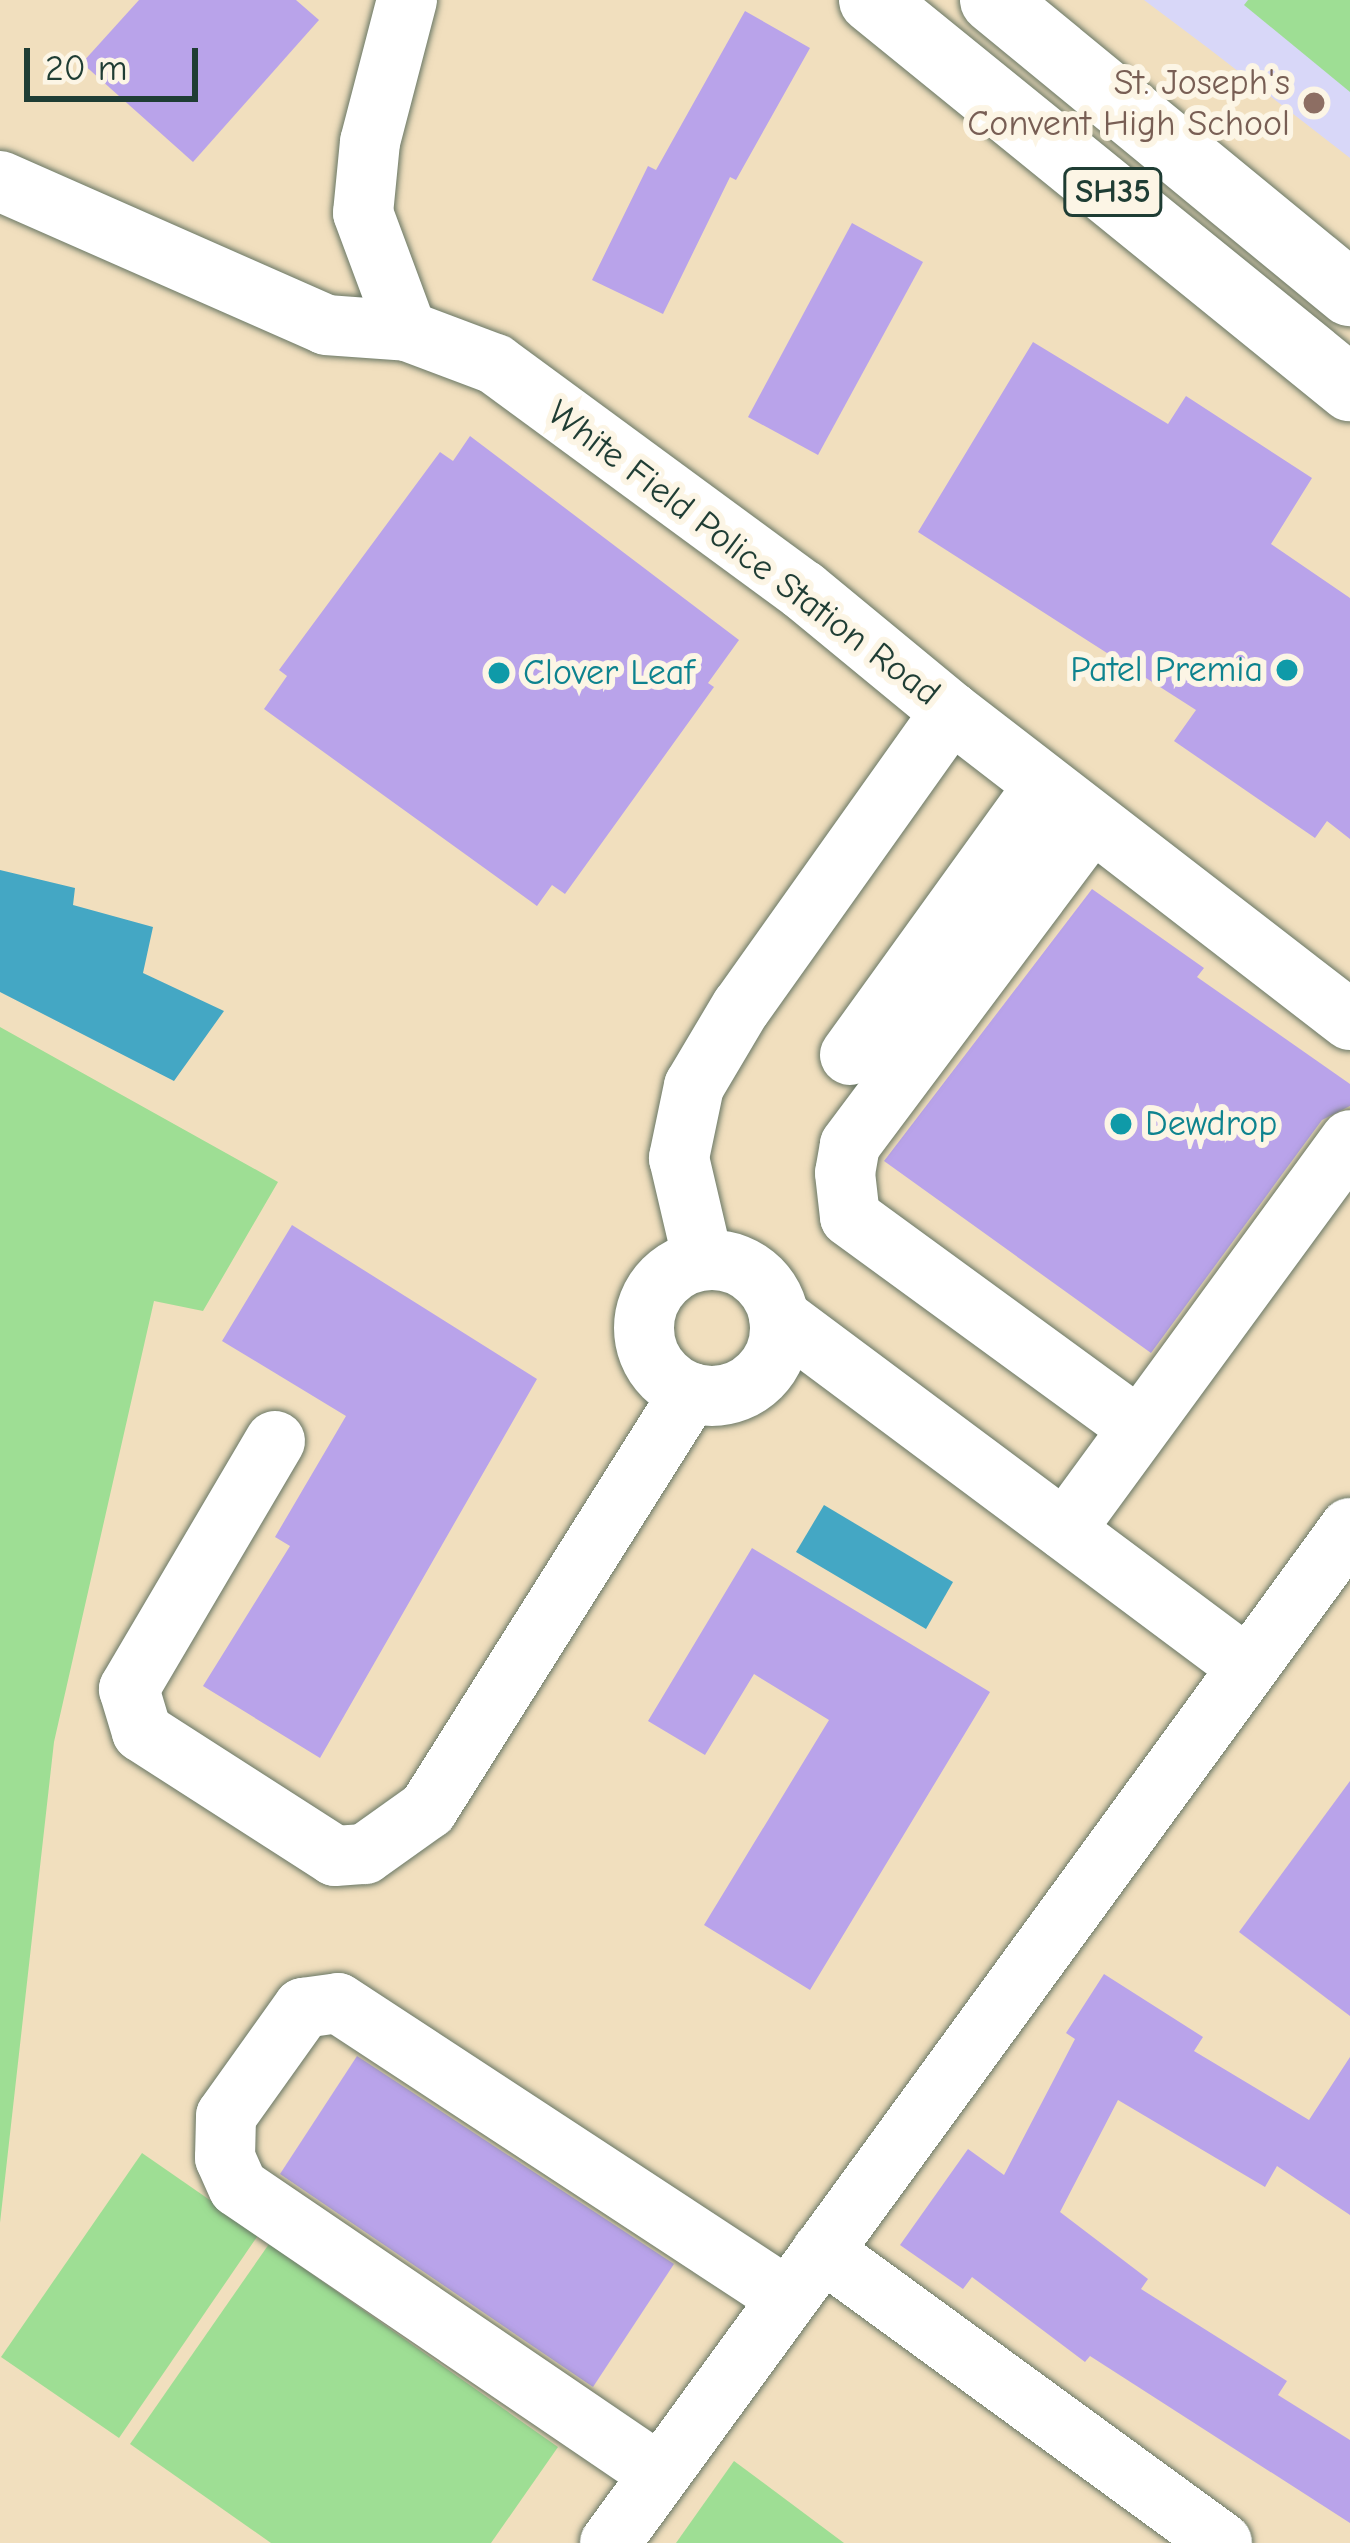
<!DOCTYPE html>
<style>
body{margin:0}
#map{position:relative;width:1350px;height:2543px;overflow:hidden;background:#f1dfbe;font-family:"Comic Neue",sans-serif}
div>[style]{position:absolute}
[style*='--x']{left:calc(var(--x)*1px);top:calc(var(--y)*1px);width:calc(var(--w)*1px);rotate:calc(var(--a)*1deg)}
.built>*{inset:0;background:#d8d7f8}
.green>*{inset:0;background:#9ede94}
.water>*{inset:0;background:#44a7c4}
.building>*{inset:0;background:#b9a3ea}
.roads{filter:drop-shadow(0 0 3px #687664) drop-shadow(0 0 3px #687664)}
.minor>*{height:60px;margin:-30px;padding:0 30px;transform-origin:30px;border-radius:30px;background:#fff}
.minor>.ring{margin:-30px;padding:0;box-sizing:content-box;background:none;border:60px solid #fff;border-radius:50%}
.major>*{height:66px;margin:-33px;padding:0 33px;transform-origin:33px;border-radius:33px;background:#fff}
.dots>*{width:33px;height:33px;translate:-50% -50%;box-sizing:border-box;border:6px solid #fcf5e5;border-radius:50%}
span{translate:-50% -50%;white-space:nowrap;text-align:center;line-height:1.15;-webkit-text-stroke:12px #fcf5e5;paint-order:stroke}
.shield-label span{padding:3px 9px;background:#fcf5e5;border:3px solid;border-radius:9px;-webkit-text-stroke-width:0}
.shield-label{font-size:33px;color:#1f3d34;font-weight:700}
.education-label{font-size:36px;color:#785e54}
.right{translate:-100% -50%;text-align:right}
.street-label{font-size:36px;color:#1f3d34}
.culture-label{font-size:36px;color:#0d838f}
.left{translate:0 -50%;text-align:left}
.scale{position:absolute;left:24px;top:48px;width:174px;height:54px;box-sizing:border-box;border:6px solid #1f3d34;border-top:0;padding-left:15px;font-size:36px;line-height:42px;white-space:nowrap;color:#1f3d34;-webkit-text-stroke:9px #fcf5e5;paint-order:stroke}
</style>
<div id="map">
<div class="built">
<i style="clip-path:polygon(1144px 0,1350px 0,1350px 158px,1208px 48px)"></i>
</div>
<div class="green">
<i style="clip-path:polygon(1248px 0,1350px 0,1350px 92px,1244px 5px)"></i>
<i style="clip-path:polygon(0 1027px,278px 1182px,203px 1311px,154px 1301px,54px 1742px,0 2223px)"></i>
<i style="clip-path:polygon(142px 2153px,259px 2234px,119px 2438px,1px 2357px)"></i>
<i style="clip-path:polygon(269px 2244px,558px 2447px,491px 2543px,271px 2543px,130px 2444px)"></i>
<i style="clip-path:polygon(734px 2461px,844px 2543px,676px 2543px)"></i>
</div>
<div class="water">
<i style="clip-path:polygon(0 870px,75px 888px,73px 905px,153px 927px,143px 973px,224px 1011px,174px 1081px,0 992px)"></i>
<i style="clip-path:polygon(824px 1505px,953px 1582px,926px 1629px,796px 1552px)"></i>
</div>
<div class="building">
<i style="clip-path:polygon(139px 0,296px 0,319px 20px,193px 162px,82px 63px)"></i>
<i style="clip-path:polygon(745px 11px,810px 48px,736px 180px,730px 177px,663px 314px,592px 280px,648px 166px,656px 170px)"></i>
<i style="clip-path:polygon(852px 223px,923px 262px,818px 455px,748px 417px)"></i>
<i style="clip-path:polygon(1033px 342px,1168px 424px,1186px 396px,1312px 478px,1271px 544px,1350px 598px,1350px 839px,1327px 821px,1315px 838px,1174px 741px,1196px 710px,918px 532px)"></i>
<i style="clip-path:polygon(470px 436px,739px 640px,708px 683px,714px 687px,565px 894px,552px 885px,537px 906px,264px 709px,287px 676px,279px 670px,440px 452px,453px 461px)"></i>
<i style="clip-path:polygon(1092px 889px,1204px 968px,1197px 977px,1350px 1084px,1350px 1106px,1322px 1120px,1151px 1353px,884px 1161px)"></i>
<i style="clip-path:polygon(292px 1225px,537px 1379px,320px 1758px,203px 1686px,290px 1546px,275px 1537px,346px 1416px,222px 1341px)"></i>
<i style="clip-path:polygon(752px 1548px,990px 1692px,810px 1990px,704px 1925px,829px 1720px,754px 1674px,705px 1755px,648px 1721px)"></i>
<i style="clip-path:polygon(1350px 1781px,1350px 2016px,1239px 1932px)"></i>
<i style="clip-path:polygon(1104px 1974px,1203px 2037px,1194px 2051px,1309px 2120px,1350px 2057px,1350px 2215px,1277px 2166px,1265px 2187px,1118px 2100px,1060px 2212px,1148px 2279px,1141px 2289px,1287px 2381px,1278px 2395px,1350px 2440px,1350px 2523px,1090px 2356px,1085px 2362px,972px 2277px,963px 2289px,900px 2245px,968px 2149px,1004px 2175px,1075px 2039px,1066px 2033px)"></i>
<i style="clip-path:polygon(357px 2056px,674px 2264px,593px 2387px,280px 2174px)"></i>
</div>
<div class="roads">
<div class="minor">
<i style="--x:407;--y:0;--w:147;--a:104.6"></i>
<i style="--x:370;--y:142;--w:71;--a:95.6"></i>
<i style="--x:363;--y:213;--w:126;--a:69.6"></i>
<i style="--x:0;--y:181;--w:356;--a:23.8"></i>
<i style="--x:326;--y:325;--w:81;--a:4.2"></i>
<i style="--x:407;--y:331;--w:94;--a:20.6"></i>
<i style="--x:495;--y:364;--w:382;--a:36.3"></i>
<i style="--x:803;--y:590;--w:192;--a:39.5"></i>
<i style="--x:951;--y:712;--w:362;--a:125.4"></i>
<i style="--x:741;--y:1007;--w:92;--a:120.7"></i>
<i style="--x:694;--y:1086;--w:74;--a:101.8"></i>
<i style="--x:679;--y:1158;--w:105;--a:76.8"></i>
<i style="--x:951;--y:712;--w:504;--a:37.67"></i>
<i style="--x:1090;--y:824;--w:401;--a:126.8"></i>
<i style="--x:850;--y:1145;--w:28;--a:100"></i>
<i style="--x:845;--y:1173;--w:44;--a:83.5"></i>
<i style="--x:850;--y:1217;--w:355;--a:36.1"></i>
<i style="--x:850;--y:1055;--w:330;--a:-54.2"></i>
<i class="ring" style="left:644px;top:1260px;width:76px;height:76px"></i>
<i style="--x:779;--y:1317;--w:585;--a:36.73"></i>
<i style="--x:275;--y:1441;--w:288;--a:120.5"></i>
<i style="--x:129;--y:1689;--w:45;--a:73.2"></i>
<i style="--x:142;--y:1732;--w:229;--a:32.7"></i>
<i style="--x:335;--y:1856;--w:30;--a:-4"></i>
<i style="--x:365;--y:1854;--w:77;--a:-35.5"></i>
<i style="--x:428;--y:1809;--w:492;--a:-57.8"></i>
<i style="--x:1065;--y:1530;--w:483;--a:-53.8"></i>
<i style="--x:822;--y:2251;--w:495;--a:36.1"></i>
<i style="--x:660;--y:2474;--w:510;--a:-145.78"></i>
<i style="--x:238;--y:2187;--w:32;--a:-114"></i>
<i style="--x:225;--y:2158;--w:42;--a:-88.6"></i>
<i style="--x:226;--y:2116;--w:133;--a:-54.5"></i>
<i style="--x:303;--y:2008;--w:35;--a:-8"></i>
<i style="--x:338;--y:2003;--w:538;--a:33.25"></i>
<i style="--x:610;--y:2543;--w:1256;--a:-53.91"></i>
</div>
<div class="major">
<i style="--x:872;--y:0;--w:616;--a:39.07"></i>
<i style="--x:993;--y:0;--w:462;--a:39.4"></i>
</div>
</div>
<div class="dots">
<i style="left:1314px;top:103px;background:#8d6e63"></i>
<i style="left:1287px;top:670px;background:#0f9aa8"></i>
<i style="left:499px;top:673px;background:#0f9aa8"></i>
<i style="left:1121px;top:1124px;background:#0f9aa8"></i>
</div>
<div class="shield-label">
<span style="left:1113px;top:192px">SH35</span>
</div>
<div class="education-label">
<span class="right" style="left:1290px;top:103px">St. Joseph's<br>Convent High School</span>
</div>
<div class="street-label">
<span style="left:744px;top:553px;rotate:37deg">White Field Police Station Road</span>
</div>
<div class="culture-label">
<span class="right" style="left:1263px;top:670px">Patel Premia</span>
<span class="left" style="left:523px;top:673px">Clover Leaf</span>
<span class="left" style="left:1145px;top:1124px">Dewdrop</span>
</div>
<div class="scale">20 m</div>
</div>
